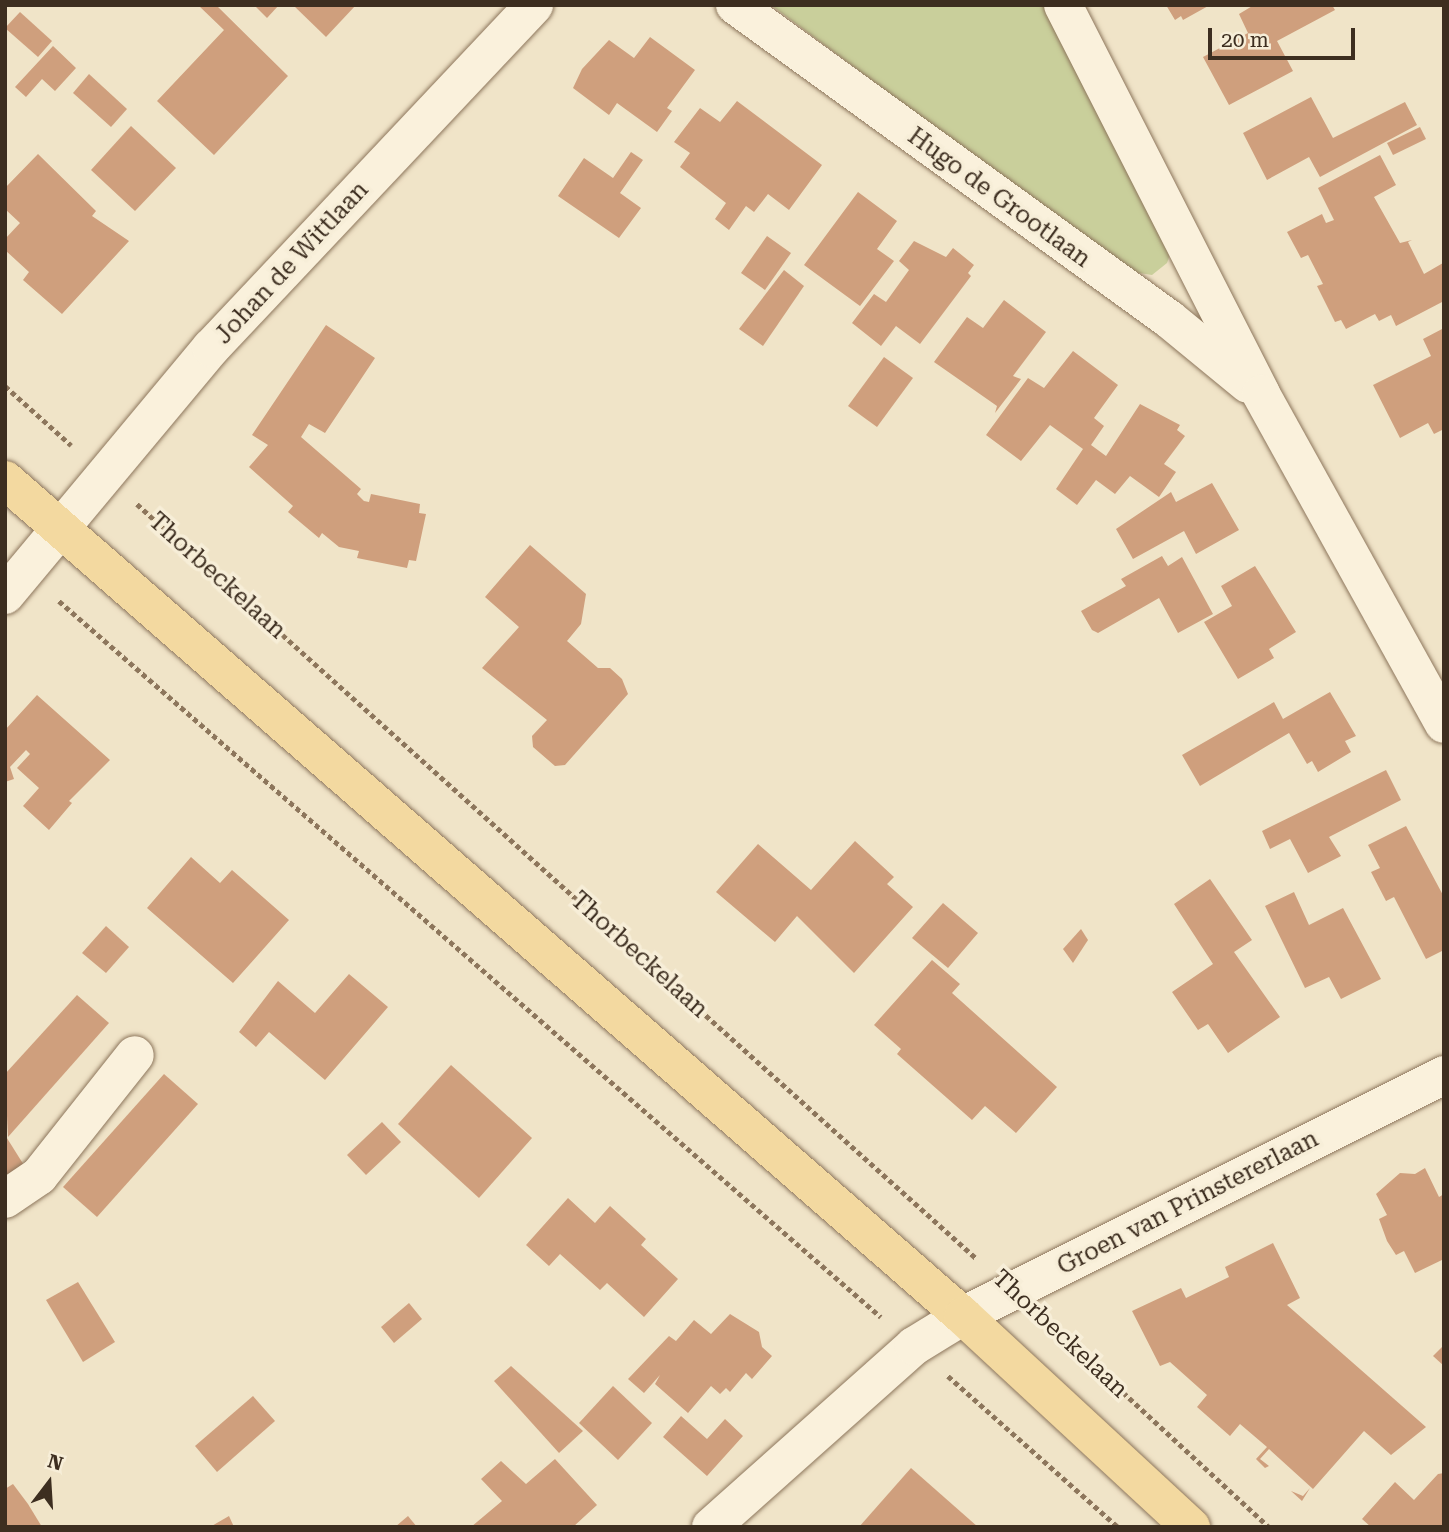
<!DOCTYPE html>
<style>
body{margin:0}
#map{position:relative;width:1449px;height:1532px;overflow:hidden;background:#f0e4c8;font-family:"Roboto Serif",serif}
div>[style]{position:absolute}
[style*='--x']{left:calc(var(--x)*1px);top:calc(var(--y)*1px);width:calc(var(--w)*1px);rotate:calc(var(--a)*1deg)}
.green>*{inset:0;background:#c9cf9b}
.building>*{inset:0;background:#cf9f7d}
.path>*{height:4.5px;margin-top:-2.25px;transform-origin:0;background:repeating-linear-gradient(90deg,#8d765c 0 5px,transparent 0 8.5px)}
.roads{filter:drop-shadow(0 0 2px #8d765c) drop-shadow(0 0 2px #8d765c)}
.minor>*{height:38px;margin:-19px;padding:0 19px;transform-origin:19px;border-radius:19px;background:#faf1dc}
.major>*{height:38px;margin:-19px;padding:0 19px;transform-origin:19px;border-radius:19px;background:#f3d9a0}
span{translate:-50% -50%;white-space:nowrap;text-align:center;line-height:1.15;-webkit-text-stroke:7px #f7eed8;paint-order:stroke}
.street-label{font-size:24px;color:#3d2e20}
.frame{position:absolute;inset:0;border:7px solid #3d2e20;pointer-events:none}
.north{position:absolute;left:14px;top:1448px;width:70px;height:70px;-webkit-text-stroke:5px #f7eed8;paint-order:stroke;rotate:17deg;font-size:19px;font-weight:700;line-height:28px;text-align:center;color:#3d2e20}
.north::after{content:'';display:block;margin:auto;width:24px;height:32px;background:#3d2e20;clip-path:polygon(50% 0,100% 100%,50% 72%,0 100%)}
.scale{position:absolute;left:1208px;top:28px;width:147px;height:32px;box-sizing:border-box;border:4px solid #3d2e20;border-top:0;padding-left:9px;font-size:21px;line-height:24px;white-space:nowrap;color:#3d2e20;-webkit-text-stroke:5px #f7eed8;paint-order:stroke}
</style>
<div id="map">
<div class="green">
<i style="clip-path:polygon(771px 5px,1050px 5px,1172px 249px,1167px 263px,1152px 275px,1127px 271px)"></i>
</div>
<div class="building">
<i style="clip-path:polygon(198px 5px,216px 5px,288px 76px,214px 155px,157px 101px,224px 30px)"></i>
<i style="clip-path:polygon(254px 5px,279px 5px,267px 18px)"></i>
<i style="clip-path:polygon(293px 5px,356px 5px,326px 37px)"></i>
<i style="clip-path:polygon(1166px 5px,1210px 5px,1183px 20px,1181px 16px,1175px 20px)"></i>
<i style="clip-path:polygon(1254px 5px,1332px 5px,1335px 10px,1277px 41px,1293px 71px,1229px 105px,1203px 57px,1248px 33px,1239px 14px)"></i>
<i style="clip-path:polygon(20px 12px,52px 41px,38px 57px,5px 28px)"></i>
<i style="clip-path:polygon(650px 37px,695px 70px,667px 108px,672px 111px,657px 132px,617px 103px,609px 115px,573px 88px,582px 69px,609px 40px,634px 58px)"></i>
<i style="clip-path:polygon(53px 46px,76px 68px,55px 91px,42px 79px,26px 97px,15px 87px)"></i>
<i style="clip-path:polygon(89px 74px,127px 109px,111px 127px,73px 93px)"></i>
<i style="clip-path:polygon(1311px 97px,1333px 138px,1405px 102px,1417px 125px,1320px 177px,1309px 157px,1267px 180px,1243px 133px)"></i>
<i style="clip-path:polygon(737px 101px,822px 165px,789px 210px,768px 194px,754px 212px,746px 206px,729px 230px,715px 219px,726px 203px,680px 167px,690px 153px,674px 142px,700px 108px,720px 122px)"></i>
<i style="clip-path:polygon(131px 126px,176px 168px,135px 211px,91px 170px)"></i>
<i style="clip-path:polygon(1420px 127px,1426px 139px,1393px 155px,1387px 143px)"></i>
<i style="clip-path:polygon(631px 152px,643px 160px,620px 193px,641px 208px,619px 238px,558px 196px,584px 158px,613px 178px)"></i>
<i style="clip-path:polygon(38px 154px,96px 211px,92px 216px,129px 241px,62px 314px,23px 280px,29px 272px,5px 250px,5px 239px,20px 223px,5px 209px,5px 188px)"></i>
<i style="clip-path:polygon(1380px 155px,1396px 185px,1374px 197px,1400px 243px,1412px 240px,1408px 242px,1424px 274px,1443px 263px,1444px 301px,1396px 326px,1391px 315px,1379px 321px,1375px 314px,1346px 329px,1341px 320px,1335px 322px,1317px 286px,1323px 284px,1308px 255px,1301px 258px,1287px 232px,1322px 214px,1326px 223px,1334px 220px,1318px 188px)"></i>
<i style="clip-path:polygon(858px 192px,897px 221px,877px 249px,894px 261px,860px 306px,804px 265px)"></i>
<i style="clip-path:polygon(767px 236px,791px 253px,765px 290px,741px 273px)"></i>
<i style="clip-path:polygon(914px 241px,946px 257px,953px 248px,974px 265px,968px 273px,971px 276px,920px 344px,896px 326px,881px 346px,852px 323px,874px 294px,886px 302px,909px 270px,899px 261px)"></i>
<i style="clip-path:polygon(784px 270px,804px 286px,763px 346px,739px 329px)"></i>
<i style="clip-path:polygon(1004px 300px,1046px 332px,1013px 376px,1021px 379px,995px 413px,997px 406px,934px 362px,967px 317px,983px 328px)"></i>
<i style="clip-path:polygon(326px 325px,375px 358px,325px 433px,309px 424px,301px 437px,361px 489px,357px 494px,364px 501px,369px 502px,371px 494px,420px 504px,419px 513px,426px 514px,416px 561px,409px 560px,407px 568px,357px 558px,359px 551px,339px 547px,322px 533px,319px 538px,288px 512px,293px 506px,249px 467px,268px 445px,252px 435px)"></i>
<i style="clip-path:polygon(1444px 328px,1444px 429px,1434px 434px,1428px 423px,1400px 438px,1373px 385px,1431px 356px,1423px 339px)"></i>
<i style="clip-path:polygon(1073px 351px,1118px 385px,1094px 418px,1104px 426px,1091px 445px,1106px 456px,1140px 404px,1180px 425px,1177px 430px,1185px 436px,1164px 464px,1176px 472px,1159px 497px,1130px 476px,1115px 494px,1096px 480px,1077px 505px,1056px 489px,1083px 449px,1050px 425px,1021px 461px,986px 435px,1028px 378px,1044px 388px)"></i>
<i style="clip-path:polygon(884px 357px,913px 378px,877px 427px,848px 406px)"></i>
<i style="clip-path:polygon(1212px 483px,1239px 530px,1196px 554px,1184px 531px,1133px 559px,1116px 529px,1171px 492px,1176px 502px)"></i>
<i style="clip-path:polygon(530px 545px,586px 594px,581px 624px,567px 641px,598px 668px,610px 668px,622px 679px,628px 694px,565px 765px,555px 766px,533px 747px,532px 736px,547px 720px,482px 668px,519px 627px,485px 597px)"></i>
<i style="clip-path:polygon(1162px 556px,1168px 566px,1182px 557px,1213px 614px,1178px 633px,1159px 598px,1098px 633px,1092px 630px,1081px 611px,1126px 586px,1121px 579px)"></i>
<i style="clip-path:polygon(1255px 566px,1296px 632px,1269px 649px,1274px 658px,1238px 679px,1204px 622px,1232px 606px,1221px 586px)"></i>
<i style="clip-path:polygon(1330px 692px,1356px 736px,1345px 741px,1351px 752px,1318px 772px,1312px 761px,1307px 764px,1289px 733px,1200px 786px,1182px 755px,1274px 702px,1283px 719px)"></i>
<i style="clip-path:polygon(37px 695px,110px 760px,69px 801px,72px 803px,49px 830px,23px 806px,39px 788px,17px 768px,30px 754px,26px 750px,10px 767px,14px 779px,5px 782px,5px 730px)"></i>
<i style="clip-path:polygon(1386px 770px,1401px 800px,1329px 837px,1341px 856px,1308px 873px,1290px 839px,1270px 849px,1262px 831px)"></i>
<i style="clip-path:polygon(1406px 826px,1444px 897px,1444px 950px,1426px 959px,1394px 897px,1386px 901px,1371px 872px,1380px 868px,1368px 845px)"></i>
<i style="clip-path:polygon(855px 841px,894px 877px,887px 884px,913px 907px,854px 973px,797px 916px,775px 942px,716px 892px,758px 844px,811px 890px)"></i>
<i style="clip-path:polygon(191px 857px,220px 883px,232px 870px,289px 920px,233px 983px,147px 908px)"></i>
<i style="clip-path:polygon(1210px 879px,1252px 940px,1234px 952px,1280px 1017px,1228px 1053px,1208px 1024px,1198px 1030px,1172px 992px,1213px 964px,1174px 904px)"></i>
<i style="clip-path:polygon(1294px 892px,1309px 925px,1343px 908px,1381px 979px,1341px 999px,1329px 977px,1305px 988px,1265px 906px)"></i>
<i style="clip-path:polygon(943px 903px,978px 933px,948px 968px,912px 938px)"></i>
<i style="clip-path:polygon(106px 926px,129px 947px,106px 973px,82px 953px)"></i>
<i style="clip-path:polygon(1081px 929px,1088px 940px,1073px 963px,1063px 949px)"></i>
<i style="clip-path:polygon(932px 960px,960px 984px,952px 993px,1057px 1087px,1016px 1133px,985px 1106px,972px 1120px,897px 1054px,901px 1049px,874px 1025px)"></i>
<i style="clip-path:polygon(349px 974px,388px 1007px,325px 1080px,269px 1032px,256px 1047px,239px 1032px,278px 981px,315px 1013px)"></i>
<i style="clip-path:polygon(77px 995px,109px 1023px,8px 1137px,5px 1074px)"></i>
<i style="clip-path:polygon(451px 1065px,532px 1138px,479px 1198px,398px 1124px)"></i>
<i style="clip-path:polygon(164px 1074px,198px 1104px,97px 1217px,63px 1187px)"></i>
<i style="clip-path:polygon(382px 1122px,401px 1142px,366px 1175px,347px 1155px)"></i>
<i style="clip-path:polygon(5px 1135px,27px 1170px,5px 1184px)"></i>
<i style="clip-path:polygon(1425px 1168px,1439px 1197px,1444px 1194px,1444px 1259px,1415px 1273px,1404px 1251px,1396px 1255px,1387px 1241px,1379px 1219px,1387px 1215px,1376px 1194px,1400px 1173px,1415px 1174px)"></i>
<i style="clip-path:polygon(568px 1198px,595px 1223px,610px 1206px,646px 1239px,641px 1245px,678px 1279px,644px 1317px,607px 1283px,600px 1290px,560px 1254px,549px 1266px,526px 1245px)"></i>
<i style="clip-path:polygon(1273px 1243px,1300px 1298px,1287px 1305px,1426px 1427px,1391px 1455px,1364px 1431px,1313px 1489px,1269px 1449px,1260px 1459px,1269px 1466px,1265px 1468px,1256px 1459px,1267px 1447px,1240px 1424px,1230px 1436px,1197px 1407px,1207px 1395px,1170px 1362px,1160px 1366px,1132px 1311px,1181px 1288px,1186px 1298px,1229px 1277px,1225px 1267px)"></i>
<i style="clip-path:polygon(78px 1282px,115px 1342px,83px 1362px,46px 1300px)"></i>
<i style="clip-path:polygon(409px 1303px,422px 1319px,394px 1343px,381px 1327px)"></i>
<i style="clip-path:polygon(730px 1314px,759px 1332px,762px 1347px,772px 1356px,752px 1379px,746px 1373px,730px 1392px,726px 1388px,720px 1394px,711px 1386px,688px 1413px,655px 1384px,660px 1375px,644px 1393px,628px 1379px,669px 1336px,676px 1341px,694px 1320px,711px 1334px)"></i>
<i style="clip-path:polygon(1444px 1345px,1444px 1366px,1433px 1356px)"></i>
<i style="clip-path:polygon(511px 1366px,583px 1431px,559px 1453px,494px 1381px)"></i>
<i style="clip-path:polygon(613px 1386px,652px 1423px,618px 1460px,579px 1423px)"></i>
<i style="clip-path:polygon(253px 1396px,275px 1421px,217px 1472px,195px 1446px)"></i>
<i style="clip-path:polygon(681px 1416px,707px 1439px,725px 1419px,743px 1436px,707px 1476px,663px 1437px)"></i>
<i style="clip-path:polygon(555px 1459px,597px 1505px,573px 1527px,471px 1527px,502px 1501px,481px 1479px,501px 1461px,526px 1484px)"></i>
<i style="clip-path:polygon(911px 1468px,978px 1527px,859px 1527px)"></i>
<i style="clip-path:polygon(1444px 1473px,1444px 1527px,1371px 1527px,1362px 1519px,1395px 1482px,1414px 1500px,1438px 1474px)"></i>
<i style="clip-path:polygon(13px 1484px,28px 1504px,42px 1527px,5px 1527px,5px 1489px)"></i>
<i style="clip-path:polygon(1310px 1488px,1302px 1501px,1291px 1491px,1303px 1496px)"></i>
<i style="clip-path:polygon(229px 1516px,234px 1527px,210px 1527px)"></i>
<i style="clip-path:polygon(408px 1516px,417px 1527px,395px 1527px)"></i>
</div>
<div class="path">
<i style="--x:5;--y:386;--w:89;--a:41.8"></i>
<i style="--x:137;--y:504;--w:1129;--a:41.95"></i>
<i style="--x:59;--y:601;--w:1090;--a:41.06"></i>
<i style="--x:1048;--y:1323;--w:301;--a:42.7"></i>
<i style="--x:948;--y:1376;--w:227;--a:41.6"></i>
</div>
<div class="roads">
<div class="minor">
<i style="--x:735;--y:5;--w:536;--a:35.89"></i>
<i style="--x:1169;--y:319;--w:102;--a:39.4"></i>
<i style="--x:1063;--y:5;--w:436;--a:63"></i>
<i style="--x:1261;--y:394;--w:377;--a:61"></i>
<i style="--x:5;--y:595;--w:322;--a:-50.2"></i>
<i style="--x:211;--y:348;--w:471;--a:-46.7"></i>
<i style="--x:5;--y:1199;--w:41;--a:-34.1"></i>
<i style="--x:39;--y:1176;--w:154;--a:-51.6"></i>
<i style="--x:711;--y:1527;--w:272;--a:-41.7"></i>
<i style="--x:914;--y:1346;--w:57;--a:-31.5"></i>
<i style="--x:963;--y:1316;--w:538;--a:-26.61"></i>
</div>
<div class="major">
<i style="--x:5;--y:480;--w:1271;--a:41.11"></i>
<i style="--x:963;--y:1316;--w:311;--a:42.8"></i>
</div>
</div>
<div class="street-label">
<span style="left:999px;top:198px;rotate:36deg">Hugo de Grootlaan</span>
<span style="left:292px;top:263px;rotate:-47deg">Johan de Wittlaan</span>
<span style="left:217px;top:576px;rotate:42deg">Thorbeckelaan</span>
<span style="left:639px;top:955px;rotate:42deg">Thorbeckelaan</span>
<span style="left:1188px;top:1203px;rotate:-27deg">Groen van Prinstererlaan</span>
<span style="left:1060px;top:1334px;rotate:43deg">Thorbeckelaan</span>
</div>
<div class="frame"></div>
<div class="north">N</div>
<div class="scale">20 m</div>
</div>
